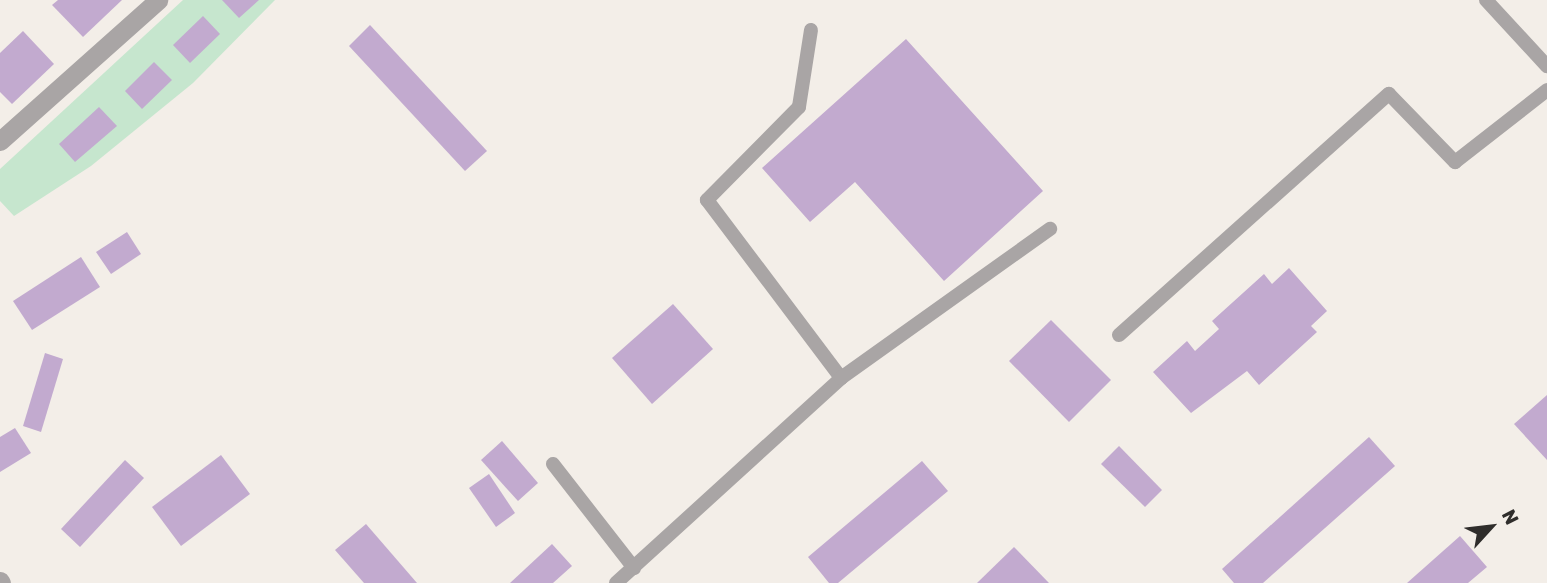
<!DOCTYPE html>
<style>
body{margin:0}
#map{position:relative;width:1547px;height:583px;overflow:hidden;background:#f3eee8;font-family:Rubik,sans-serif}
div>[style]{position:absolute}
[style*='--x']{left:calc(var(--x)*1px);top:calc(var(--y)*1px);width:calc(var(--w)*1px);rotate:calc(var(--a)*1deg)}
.green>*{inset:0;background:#c6e6ce}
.building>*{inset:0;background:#c2aacf}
.service>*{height:14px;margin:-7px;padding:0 7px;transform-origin:7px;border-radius:7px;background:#a9a5a5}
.minor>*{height:19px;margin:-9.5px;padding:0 9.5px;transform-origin:9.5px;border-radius:9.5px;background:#a9a5a5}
.tertiary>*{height:19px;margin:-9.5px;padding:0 9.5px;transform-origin:9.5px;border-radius:9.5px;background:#a9a5a5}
span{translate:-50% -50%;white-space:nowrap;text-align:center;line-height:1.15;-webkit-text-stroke:5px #f3eee8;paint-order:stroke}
.north{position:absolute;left:1456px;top:492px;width:70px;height:70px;-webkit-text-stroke:5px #f3eee8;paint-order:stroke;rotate:63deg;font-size:19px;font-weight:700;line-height:28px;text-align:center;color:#2f2d2b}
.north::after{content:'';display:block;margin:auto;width:24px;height:32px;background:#2f2d2b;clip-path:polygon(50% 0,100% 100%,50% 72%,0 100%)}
</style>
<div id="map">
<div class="green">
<i style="clip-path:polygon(183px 0,275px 0,193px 83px,91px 166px,14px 216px,0 201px,0 169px)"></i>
</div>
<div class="building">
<i style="clip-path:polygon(58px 0,122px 0,83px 37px,52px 5px)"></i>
<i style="clip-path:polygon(222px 0,259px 0,239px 18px)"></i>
<i style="clip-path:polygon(203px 16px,220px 34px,190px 63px,173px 45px)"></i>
<i style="clip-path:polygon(370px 25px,487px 151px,465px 171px,349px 46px)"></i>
<i style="clip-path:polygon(23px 31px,54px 64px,12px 104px,0 92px,0 53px)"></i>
<i style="clip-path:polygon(906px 39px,1043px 191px,944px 281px,855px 182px,810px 222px,762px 168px)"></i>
<i style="clip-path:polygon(154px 62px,172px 80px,142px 109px,125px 91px)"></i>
<i style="clip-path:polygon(99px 107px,117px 126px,75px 162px,59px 144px)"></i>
<i style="clip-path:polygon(127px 232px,141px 254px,111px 274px,96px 252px)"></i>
<i style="clip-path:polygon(81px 257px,100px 287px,32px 330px,13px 301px)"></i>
<i style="clip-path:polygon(1289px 268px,1327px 311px,1311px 326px,1317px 332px,1259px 385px,1247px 371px,1191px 413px,1153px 372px,1187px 341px,1195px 351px,1219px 329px,1212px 321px,1264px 274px,1272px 284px)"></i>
<i style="clip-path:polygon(673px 304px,713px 349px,652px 404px,612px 358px)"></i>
<i style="clip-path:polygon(1051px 320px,1111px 380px,1069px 422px,1009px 361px)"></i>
<i style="clip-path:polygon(45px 353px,63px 359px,41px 432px,23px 426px)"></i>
<i style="clip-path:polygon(1547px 395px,1547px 460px,1514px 424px)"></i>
<i style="clip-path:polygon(15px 428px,31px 453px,0 472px,0 437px)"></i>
<i style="clip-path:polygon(1369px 437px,1395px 466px,1263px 583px,1234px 583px,1222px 569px)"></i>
<i style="clip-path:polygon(502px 441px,538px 483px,518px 501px,481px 460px)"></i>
<i style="clip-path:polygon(1119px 446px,1162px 490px,1145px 507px,1101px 464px)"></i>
<i style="clip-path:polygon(221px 455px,250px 494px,181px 546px,152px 507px)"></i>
<i style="clip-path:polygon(125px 460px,144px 478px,80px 547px,61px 529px)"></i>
<i style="clip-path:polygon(922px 461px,948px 491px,838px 583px,829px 583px,808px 557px)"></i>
<i style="clip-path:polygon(489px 474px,515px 513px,496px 527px,469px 488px)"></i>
<i style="clip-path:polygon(366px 524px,417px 583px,364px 583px,335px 550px)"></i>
<i style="clip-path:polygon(1460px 536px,1487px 567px,1468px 583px,1407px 583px)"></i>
<i style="clip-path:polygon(552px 544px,572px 566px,553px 583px,510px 583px)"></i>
<i style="clip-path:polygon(1014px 547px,1049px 583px,977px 583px)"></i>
</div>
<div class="service">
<i style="--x:1486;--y:0;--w:90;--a:47.3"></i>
<i style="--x:811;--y:30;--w:78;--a:98.9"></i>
<i style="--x:799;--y:107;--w:131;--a:134.7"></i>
<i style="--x:707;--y:200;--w:223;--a:53"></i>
<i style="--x:1119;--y:335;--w:362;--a:-41.8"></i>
<i style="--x:1389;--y:94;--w:95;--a:45.9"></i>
<i style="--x:1455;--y:162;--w:117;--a:-38"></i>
<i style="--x:553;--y:464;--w:132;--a:52.1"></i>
<i style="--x:616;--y:583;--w:304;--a:-42.3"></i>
<i style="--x:841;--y:378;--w:257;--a:-35.5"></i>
</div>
<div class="minor">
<i style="--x:0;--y:141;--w:212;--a:-41.7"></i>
</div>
<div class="tertiary">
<i style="--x:0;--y:581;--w:2;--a:63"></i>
</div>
<div class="north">N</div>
</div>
